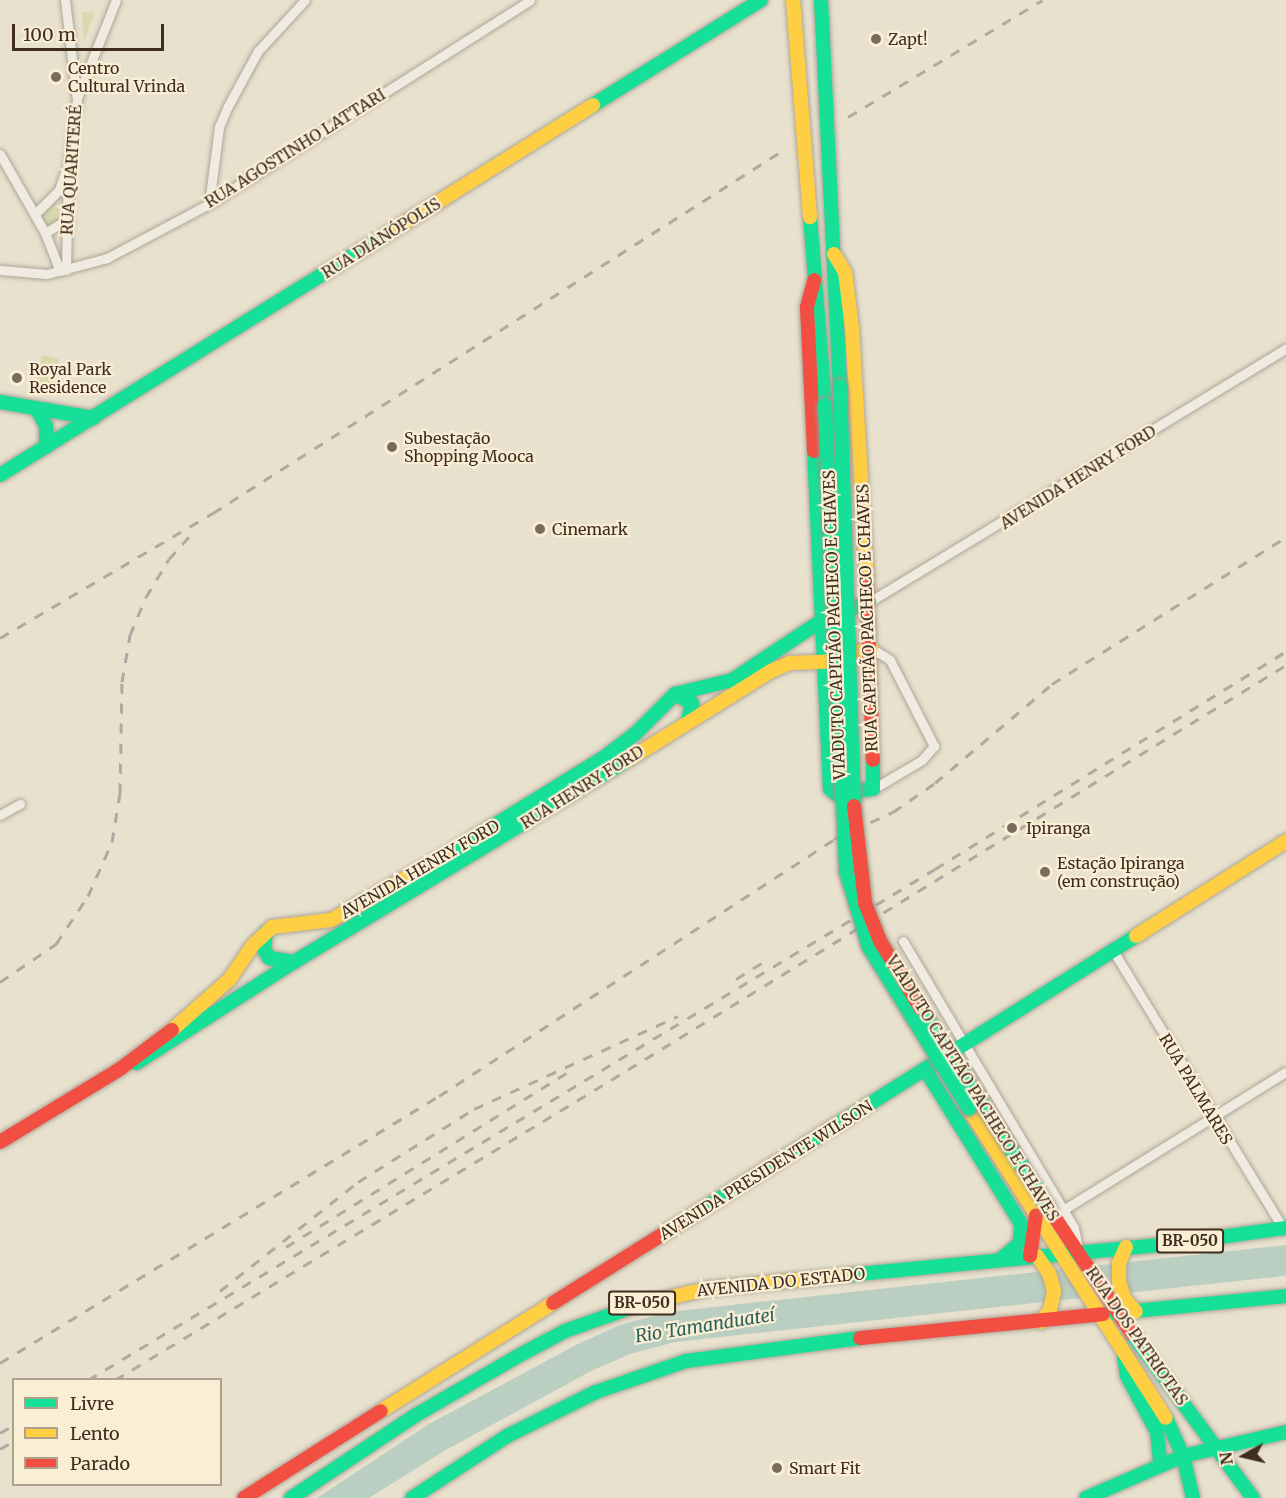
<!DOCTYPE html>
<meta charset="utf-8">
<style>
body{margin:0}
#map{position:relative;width:1286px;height:1498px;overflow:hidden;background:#e8e1ce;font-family:Merriweather,serif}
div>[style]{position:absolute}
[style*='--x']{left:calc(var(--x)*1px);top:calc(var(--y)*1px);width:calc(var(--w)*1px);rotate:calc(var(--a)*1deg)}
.green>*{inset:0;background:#d9d9af}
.water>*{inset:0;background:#bacec1}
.roads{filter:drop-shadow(0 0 2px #aea698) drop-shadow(0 0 2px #aea698)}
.street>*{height:9px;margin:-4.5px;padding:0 4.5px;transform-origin:4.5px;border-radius:4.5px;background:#f0ebe1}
.fast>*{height:14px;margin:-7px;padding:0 7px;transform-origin:7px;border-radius:7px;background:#16e098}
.slow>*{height:14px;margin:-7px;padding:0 7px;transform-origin:7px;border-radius:7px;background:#ffcf43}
.jam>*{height:14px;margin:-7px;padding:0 7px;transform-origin:7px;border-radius:7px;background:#f24e42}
.rail>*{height:3px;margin-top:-1.5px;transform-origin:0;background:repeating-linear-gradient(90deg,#afaaa1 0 10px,transparent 0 20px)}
.bridges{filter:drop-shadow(0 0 2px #9e9587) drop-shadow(0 0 2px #9e9587)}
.fast-bridge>*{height:14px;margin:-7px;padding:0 7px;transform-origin:7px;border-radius:7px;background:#16e098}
.jam-bridge>*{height:14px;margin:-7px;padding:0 7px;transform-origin:7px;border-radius:7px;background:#f24e42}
.dots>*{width:16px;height:16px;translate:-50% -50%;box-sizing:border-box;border:3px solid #faeed5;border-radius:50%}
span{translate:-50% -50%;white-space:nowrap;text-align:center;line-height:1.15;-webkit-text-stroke:4.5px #faeed5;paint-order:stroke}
.shield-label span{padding:2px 4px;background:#faeed5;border:2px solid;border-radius:4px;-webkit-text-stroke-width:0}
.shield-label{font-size:15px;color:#3f2d1d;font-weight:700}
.poi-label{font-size:16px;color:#3f2d1d}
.left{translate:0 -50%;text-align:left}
.street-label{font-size:16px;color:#3f2d1d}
.water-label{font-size:18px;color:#2b615c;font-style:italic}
.legend{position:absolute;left:12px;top:1378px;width:210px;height:108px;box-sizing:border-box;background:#faeed5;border:2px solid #afa18b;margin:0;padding:8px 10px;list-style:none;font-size:18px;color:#3f2d1d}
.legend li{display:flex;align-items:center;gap:12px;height:30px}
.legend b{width:30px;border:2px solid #afa18b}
.north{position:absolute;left:1214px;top:1426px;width:60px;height:60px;-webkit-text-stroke:4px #faeed5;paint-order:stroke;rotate:262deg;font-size:16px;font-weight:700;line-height:24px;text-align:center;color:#3f2d1d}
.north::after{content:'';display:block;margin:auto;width:21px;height:27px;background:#3f2d1d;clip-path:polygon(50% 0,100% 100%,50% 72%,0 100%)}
.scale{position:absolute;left:12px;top:24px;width:152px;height:27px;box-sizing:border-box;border:3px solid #3f2d1d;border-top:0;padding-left:8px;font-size:18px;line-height:21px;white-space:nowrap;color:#3f2d1d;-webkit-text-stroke:4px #faeed5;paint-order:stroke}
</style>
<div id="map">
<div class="green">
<i style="clip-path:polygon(82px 12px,94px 13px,84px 43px)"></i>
<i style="clip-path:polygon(54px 203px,60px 208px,62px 220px,46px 230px,39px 214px,43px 205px)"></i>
<i style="clip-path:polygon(42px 355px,59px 359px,50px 394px,34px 390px)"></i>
</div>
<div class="water">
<i style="clip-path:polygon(1286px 1245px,1286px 1275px,1283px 1276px,675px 1342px,630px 1354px,591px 1371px,444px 1451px,369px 1498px,317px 1498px,429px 1424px,578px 1344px,620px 1325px,668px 1312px)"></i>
</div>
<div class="roads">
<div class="street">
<i style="--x:65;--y:0;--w:101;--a:83.2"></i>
<i style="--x:77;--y:100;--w:66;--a:97.9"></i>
<i style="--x:68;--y:165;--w:105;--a:91.1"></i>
<i style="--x:77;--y:98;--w:105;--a:-68.3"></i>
<i style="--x:0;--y:154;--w:91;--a:60.3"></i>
<i style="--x:45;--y:233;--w:41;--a:68.5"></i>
<i style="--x:209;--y:204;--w:78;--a:-82.6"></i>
<i style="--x:219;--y:127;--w:23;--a:-67"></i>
<i style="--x:228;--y:106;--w:63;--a:-61.4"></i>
<i style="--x:258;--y:51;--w:69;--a:-47.3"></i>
<i style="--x:35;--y:214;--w:34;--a:-45"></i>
<i style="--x:59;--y:190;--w:18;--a:-71"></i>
<i style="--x:45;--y:233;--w:25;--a:-32"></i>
<i style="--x:0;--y:270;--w:47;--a:4.9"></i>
<i style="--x:47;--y:274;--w:62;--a:-14.9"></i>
<i style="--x:107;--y:258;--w:115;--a:-27.9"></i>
<i style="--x:209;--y:204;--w:380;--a:-32.4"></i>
<i style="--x:869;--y:602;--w:488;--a:-31.3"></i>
<i style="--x:871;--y:648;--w:22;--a:32"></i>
<i style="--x:890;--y:660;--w:97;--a:62.9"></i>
<i style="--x:934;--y:746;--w:18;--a:131"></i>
<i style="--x:922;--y:760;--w:57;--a:149.4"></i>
<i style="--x:0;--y:815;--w:23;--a:-29"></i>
<i style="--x:903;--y:941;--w:334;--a:59.2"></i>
<i style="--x:1074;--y:1228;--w:21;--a:79"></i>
<i style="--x:1112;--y:949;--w:327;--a:58.5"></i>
<i style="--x:1063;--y:1210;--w:262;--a:-31.8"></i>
</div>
<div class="fast">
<i style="--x:821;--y:0;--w:386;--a:87.2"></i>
<i style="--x:593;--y:105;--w:198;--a:-32"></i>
<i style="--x:810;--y:217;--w:189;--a:85.4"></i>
<i style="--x:0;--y:402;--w:95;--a:9.7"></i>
<i style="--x:38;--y:411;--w:17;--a:62"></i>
<i style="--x:46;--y:426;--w:21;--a:90"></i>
<i style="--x:814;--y:451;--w:338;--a:87.3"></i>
<i style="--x:830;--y:789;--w:8;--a:40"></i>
<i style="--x:836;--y:794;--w:37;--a:-8"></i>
<i style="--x:873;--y:789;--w:29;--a:-90"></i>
<i style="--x:0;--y:475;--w:469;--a:-31.9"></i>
<i style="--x:675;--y:694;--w:19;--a:28"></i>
<i style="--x:692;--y:703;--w:18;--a:103"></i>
<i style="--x:448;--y:854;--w:182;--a:-31.8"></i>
<i style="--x:603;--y:758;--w:40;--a:-37"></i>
<i style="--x:635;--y:734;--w:57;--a:-45"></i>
<i style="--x:675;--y:694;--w:59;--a:-13.8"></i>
<i style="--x:732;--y:680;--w:107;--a:-33.5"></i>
<i style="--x:821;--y:621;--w:52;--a:-21.6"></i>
<i style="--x:266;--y:932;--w:17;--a:97"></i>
<i style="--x:264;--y:949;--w:10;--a:61"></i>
<i style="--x:269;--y:958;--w:25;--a:9"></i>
<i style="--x:136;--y:1063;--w:188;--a:-32.6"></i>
<i style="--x:294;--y:962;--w:390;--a:-31.2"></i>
<i style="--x:925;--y:1069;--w:182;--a:58.2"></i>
<i style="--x:1021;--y:1224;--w:19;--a:93"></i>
<i style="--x:1020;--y:1243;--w:25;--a:140"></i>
<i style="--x:690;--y:1217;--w:527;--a:-32.21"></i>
<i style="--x:848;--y:1275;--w:323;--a:-5.5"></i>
<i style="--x:1170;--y:1244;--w:117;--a:-7.9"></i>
<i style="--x:1103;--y:1314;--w:184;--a:-5.6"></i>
<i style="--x:1132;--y:1334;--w:204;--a:53.6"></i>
<i style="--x:1124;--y:1357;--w:19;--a:81"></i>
<i style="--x:1127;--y:1376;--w:64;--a:61.8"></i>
<i style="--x:1157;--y:1432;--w:31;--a:84"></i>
<i style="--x:1166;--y:1418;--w:42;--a:65.9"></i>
<i style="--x:1183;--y:1456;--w:43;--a:76.6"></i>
<i style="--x:291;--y:1498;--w:150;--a:-33.6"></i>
<i style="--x:416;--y:1415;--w:118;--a:-30"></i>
<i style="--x:518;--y:1356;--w:53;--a:-28"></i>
<i style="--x:565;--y:1331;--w:81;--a:-19.6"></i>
<i style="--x:412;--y:1498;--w:113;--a:-33.1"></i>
<i style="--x:507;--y:1436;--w:99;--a:-26.3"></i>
<i style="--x:596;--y:1392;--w:95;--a:-19"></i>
<i style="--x:686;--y:1361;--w:176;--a:-7.5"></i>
<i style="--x:1086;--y:1498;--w:106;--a:-23.4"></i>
<i style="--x:1183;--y:1456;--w:106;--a:-13.1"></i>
</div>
<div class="slow">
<i style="--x:793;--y:0;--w:218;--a:85.5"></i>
<i style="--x:398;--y:227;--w:230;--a:-32"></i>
<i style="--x:834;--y:254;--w:21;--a:59"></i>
<i style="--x:845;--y:272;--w:56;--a:82.9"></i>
<i style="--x:852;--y:328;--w:255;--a:86.6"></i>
<i style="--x:628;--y:760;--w:168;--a:-31.9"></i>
<i style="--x:771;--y:671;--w:21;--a:-23"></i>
<i style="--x:790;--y:663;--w:34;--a:-2"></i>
<i style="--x:824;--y:662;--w:49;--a:-16.6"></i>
<i style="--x:1136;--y:936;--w:178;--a:-32.3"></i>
<i style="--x:172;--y:1030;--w:76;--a:-41.3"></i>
<i style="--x:229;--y:980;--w:42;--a:-55.6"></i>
<i style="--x:253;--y:945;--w:26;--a:-43"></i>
<i style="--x:272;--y:927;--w:59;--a:-6.8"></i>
<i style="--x:331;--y:920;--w:134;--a:-29.4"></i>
<i style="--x:969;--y:1109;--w:366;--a:57.5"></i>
<i style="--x:1126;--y:1247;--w:17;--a:114"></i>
<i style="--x:1119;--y:1263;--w:18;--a:90"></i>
<i style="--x:1119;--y:1281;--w:18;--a:74"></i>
<i style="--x:1124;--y:1298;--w:18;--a:49"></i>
<i style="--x:1037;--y:1256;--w:21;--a:55"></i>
<i style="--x:1049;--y:1273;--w:19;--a:74"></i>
<i style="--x:1054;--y:1291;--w:19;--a:102"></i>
<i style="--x:1050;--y:1310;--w:15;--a:127"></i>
<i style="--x:641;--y:1304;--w:68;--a:-12.8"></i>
<i style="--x:707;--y:1289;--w:142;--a:-5.7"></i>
<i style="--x:381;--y:1411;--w:203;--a:-32.1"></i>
</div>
<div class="jam">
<i style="--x:814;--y:451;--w:144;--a:-92.8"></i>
<i style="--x:807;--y:307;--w:28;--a:-75"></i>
<i style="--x:867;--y:583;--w:177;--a:88.1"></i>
<i style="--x:0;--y:1142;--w:140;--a:-31.3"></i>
<i style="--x:120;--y:1069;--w:65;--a:-36.9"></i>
<i style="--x:1050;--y:1210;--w:149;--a:56.5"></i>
<i style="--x:1030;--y:1256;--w:41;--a:-81.7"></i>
<i style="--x:553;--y:1303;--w:162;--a:-32.1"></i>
<i style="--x:860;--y:1338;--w:244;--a:-5.6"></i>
<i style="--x:244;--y:1498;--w:162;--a:-32.4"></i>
</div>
</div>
<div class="rail">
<i style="--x:848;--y:117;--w:227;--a:-31"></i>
<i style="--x:0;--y:638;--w:247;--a:-30.4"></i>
<i style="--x:213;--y:513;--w:678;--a:-32.47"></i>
<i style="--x:736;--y:979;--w:36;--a:-32"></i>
<i style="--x:0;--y:982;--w:68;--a:-34.2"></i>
<i style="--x:56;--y:944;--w:58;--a:-56.3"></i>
<i style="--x:88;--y:896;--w:59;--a:-66"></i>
<i style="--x:112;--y:842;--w:50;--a:-80.7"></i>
<i style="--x:120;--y:793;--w:111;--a:-89"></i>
<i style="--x:122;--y:682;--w:48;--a:-80.3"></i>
<i style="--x:130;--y:635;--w:41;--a:-67.2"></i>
<i style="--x:146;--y:597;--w:44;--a:-58.8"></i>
<i style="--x:169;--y:559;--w:40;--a:-48"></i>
<i style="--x:286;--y:1247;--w:331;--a:-31.8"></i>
<i style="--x:220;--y:1291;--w:176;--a:-38.3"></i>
<i style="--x:358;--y:1182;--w:137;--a:-32.2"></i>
<i style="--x:474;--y:1109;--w:224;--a:-24.5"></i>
<i style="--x:0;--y:1363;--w:514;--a:-31.31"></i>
<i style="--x:439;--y:1096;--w:471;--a:-33"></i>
<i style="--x:834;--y:839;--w:65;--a:-24.6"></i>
<i style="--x:893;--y:812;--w:51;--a:-34.6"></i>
<i style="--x:935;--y:783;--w:153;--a:-40.2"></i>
<i style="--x:1052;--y:684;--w:276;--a:-32.1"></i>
<i style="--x:88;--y:1380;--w:989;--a:-31.1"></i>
<i style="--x:935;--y:869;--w:413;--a:-31.8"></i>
<i style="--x:115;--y:1380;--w:580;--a:-31.17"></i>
<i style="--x:611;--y:1080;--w:792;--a:-31.58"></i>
<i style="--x:0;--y:1433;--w:16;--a:-30"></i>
<i style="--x:0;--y:1449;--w:16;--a:-30"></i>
</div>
<div class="bridges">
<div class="fast-bridge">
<i style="--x:840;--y:386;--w:420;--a:88.1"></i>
<i style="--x:825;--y:405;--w:466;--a:87.4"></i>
<i style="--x:846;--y:871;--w:79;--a:73.2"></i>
<i style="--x:869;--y:947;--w:190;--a:58.3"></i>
<i style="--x:921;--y:1009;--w:239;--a:57.3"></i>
</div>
<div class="jam-bridge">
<i style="--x:854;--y:806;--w:98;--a:83.5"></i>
<i style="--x:865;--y:903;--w:41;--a:68.5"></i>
<i style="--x:880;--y:941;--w:79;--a:58.9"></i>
</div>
</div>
<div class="dots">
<i style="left:876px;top:39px;background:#7a6c5b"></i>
<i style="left:56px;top:77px;background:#7a6c5b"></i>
<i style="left:17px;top:378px;background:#7a6c5b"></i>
<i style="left:392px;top:447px;background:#7a6c5b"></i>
<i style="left:540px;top:529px;background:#7a6c5b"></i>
<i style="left:1012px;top:828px;background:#7a6c5b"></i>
<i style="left:1045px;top:872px;background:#7a6c5b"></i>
<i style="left:777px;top:1468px;background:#7a6c5b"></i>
</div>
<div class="shield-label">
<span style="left:1190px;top:1241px">BR-050</span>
<span style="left:642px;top:1303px">BR-050</span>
</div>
<div class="poi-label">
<span class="left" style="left:888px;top:39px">Zapt!</span>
<span class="left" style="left:68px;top:77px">Centro<br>Cultural Vrinda</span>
<span class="left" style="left:29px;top:378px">Royal Park<br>Residence</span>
<span class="left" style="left:404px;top:447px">Subestação<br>Shopping Mooca</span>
<span class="left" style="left:552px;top:529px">Cinemark</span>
<span class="left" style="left:1026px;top:828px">Ipiranga</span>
<span class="left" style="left:1057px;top:872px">Estação Ipiranga<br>(em construção)</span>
<span class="left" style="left:789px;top:1468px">Smart Fit</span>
</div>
<div class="street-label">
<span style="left:295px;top:148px;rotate:-32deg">RUA AGOSTINHO LATTARI</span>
<span style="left:71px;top:170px;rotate:-86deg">RUA QUARITERÉ</span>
<span style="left:381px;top:238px;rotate:-32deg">RUA DIANÓPOLIS</span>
<span style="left:1078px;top:477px;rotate:-32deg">AVENIDA HENRY FORD</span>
<span style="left:867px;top:618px;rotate:-92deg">RUA CAPITÃO PACHECO E CHAVES</span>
<span style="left:834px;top:625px;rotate:-92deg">VIADUTO CAPITÃO PACHECO E CHAVES</span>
<span style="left:582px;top:787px;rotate:-32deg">RUA HENRY FORD</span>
<span style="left:420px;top:869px;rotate:-30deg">AVENIDA HENRY FORD</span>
<span style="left:973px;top:1088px;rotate:58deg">VIADUTO CAPITÃO PACHECO E CHAVES</span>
<span style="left:1196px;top:1089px;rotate:59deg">RUA PALMARES</span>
<span style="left:766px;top:1170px;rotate:-32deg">AVENIDA PRESIDENTE WILSON</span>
<span style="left:781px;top:1282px;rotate:-6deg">AVENIDA DO ESTADO</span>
<span style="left:1137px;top:1336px;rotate:55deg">RUA DOS PATRIOTAS</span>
</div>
<div class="water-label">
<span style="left:705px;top:1326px;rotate:-9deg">Rio Tamanduateí</span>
</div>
<ul class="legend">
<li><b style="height:8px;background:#16e098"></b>Livre</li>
<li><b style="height:8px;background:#ffcf43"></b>Lento</li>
<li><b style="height:8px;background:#f24e42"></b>Parado</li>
</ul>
<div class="north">N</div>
<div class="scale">100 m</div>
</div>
